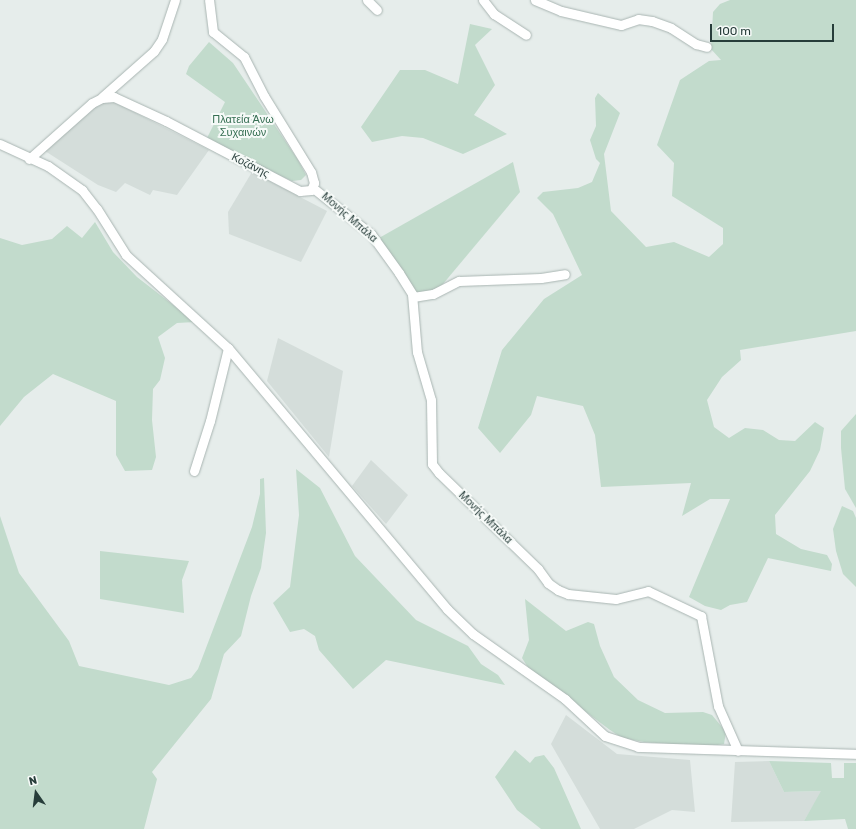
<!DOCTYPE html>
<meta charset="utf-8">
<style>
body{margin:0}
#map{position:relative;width:856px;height:829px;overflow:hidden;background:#e6edeb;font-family:Rubik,sans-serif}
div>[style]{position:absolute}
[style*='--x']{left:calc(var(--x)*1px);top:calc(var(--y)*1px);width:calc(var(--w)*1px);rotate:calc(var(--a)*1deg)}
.built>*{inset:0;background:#d4ddda}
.green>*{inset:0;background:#c2dbcc}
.roads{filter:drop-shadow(0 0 1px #a9b5b2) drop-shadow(0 0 1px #a9b5b2)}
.minor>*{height:9px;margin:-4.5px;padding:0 4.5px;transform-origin:4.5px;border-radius:4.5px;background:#fff}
span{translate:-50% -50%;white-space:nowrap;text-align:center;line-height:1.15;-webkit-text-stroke:4px #f6faf8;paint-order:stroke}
.park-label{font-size:11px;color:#366f53}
.street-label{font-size:11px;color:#273d3a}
.north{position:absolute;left:16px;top:773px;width:40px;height:40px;-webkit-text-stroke:3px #f6faf8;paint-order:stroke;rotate:346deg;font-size:11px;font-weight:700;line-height:16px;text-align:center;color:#273d3a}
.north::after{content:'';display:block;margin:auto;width:14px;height:18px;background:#273d3a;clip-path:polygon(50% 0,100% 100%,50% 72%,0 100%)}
.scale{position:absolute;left:710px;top:24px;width:124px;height:18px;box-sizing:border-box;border:2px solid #273d3a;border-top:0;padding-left:5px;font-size:12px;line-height:14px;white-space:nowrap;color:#273d3a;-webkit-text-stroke:3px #f6faf8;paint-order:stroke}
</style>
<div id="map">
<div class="built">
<i style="clip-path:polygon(101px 102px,114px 102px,209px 150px,177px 195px,153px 190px,150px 195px,125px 183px,116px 192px,98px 185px,45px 151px)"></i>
<i style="clip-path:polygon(252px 172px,327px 211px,301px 262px,229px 234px,228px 212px)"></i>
<i style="clip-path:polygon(278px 338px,343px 371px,329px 457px,267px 381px)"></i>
<i style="clip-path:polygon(371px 460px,408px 495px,386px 524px,352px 486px)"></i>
<i style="clip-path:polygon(566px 715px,617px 754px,690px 760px,695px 812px,672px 810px,634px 829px,600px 829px,551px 744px)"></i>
<i style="clip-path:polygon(769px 761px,784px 792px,822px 791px,804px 821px,731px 822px,735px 762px)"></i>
</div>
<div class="green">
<i style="clip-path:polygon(730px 0,856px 0,856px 331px,740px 350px,741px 360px,722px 377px,707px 400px,714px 427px,729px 438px,745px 428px,763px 430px,779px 440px,795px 441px,815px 422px,824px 428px,820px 450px,810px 471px,775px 515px,776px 534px,801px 549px,827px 555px,832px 564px,831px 571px,768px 558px,747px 602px,730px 605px,721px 610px,705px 606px,689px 597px,730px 499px,710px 499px,682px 516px,691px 483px,601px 487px,595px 435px,583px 406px,537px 396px,531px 415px,500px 453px,478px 428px,502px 350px,544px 299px,582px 275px,553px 214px,537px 198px,543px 192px,578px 188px,592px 182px,600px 163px,596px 159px,590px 140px,596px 126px,595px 98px,598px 93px,620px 113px,604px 154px,611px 211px,646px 247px,674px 242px,709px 257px,723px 244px,723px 228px,672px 196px,674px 163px,657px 145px,680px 80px,709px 61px,721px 60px,711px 49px,713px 12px,720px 4px)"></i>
<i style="clip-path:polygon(470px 24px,492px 29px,475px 45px,495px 85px,474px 115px,507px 134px,463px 154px,423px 138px,402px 136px,372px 142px,361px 127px,400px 70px,425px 70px,458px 84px)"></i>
<i style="clip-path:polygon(209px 42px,233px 63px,298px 160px,306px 175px,301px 180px,292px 181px,276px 174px,207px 138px,225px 102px,186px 74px,189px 66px)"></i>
<i style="clip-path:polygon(513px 162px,520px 192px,443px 284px,437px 289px,415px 294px,379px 238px)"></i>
<i style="clip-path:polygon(95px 222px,113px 252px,137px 277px,195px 322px,177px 323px,158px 337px,165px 358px,160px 380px,153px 389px,152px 420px,156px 457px,152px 470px,125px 471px,116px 455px,116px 401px,53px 374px,24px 397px,0 426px,0 238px,22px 245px,52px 239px,67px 226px,82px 238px)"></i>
<i style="clip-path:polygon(856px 414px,856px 508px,845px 489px,841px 448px,841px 431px)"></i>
<i style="clip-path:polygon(296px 469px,320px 488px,355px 556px,416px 620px,468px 646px,481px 664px,498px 675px,505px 685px,386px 660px,353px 689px,319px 650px,315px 636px,304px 629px,290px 632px,273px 603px,290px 587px,299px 515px)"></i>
<i style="clip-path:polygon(264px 478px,266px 533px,261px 568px,251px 596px,241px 636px,224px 654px,211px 699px,152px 772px,157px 779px,144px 829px,0 829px,0 516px,19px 573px,69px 641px,79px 666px,169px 685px,191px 678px,198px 669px,252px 527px,260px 494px,260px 479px)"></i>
<i style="clip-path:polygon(842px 506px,853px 511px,856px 518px,856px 587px,843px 574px,836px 551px,833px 529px)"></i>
<i style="clip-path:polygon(100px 551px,189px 561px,182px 580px,184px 613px,100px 599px)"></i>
<i style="clip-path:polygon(525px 599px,566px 631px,588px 622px,594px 624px,600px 646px,614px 677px,638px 700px,665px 713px,703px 712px,712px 715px,726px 732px,724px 744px,705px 747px,644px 742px,622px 738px,610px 730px,529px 669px,522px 658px,529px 640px)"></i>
<i style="clip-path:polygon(515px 750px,530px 763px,535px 757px,544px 755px,554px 768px,581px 829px,541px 829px,517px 810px,495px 777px)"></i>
<i style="clip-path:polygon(769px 761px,831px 763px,832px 778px,844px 778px,844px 763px,856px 763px,856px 829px,848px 829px,845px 819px,804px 821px,821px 791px,784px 792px)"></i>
</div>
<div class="roads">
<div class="minor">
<i style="--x:367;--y:0;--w:14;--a:45"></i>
<i style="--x:483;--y:0;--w:18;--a:52"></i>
<i style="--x:494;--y:14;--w:38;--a:33"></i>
<i style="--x:535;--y:0;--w:28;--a:23"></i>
<i style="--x:561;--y:11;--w:62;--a:13.1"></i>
<i style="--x:621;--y:25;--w:18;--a:-19"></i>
<i style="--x:638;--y:19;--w:14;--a:8"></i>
<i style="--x:652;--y:21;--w:20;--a:20"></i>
<i style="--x:671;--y:28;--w:30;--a:33"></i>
<i style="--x:696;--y:44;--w:11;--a:15"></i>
<i style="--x:102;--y:97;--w:69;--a:-41.5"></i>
<i style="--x:154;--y:51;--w:14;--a:-56"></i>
<i style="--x:162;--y:39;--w:41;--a:-71.6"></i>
<i style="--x:0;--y:144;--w:53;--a:24.6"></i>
<i style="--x:48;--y:166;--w:42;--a:35.2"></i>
<i style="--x:82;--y:190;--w:24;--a:52"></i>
<i style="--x:97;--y:209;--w:54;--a:57.8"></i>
<i style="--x:126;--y:255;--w:138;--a:42.4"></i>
<i style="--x:228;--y:348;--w:341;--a:50"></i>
<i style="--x:447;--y:609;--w:36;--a:44"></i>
<i style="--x:473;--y:634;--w:113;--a:35.2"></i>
<i style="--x:565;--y:699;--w:54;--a:42.8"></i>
<i style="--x:605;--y:736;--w:35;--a:18"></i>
<i style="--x:638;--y:747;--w:218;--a:1.8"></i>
<i style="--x:29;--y:159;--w:84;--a:-41.6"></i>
<i style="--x:92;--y:103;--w:11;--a:-27"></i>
<i style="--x:102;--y:98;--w:12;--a:-5"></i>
<i style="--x:114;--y:97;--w:57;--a:24.8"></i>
<i style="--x:166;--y:121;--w:151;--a:27.6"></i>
<i style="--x:300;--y:191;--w:11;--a:-5"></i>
<i style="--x:311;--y:190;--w:8;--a:-67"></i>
<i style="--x:314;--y:183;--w:11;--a:-105"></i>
<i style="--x:311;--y:172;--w:89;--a:-121.7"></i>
<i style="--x:264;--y:96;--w:44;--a:-117.1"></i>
<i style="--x:244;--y:57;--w:40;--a:-141"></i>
<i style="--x:213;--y:32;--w:32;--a:-97"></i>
<i style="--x:313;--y:188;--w:74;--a:38.4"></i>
<i style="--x:371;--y:234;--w:48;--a:54.3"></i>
<i style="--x:399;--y:273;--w:25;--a:58"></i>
<i style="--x:412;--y:294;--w:58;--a:85.1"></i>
<i style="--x:417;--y:352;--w:50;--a:73.7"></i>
<i style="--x:431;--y:400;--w:64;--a:89.1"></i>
<i style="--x:432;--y:464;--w:11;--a:52"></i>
<i style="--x:439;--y:473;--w:138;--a:44.1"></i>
<i style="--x:538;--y:569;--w:17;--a:54"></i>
<i style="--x:548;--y:583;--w:12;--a:35"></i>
<i style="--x:558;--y:590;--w:11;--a:22"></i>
<i style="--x:568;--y:594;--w:48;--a:5.9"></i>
<i style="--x:616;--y:599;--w:33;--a:-14"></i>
<i style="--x:648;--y:591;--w:59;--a:25.3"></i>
<i style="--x:701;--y:616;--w:92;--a:79.3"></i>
<i style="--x:718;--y:706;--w:49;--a:66"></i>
<i style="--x:413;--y:297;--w:20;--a:-9"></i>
<i style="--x:433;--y:294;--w:29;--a:-27"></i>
<i style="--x:459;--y:281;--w:82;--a:-2.1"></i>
<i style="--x:541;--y:278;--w:24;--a:-9"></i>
<i style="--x:194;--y:471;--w:52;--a:-72.3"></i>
<i style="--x:210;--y:421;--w:75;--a:-76.1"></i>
</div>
</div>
<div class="park-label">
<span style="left:243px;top:127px">Πλατεία Άνω<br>Συχαινών</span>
</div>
<div class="street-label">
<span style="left:250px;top:166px;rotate:27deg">Κοζάνης</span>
<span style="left:349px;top:218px;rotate:41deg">Μονής Μπάλα</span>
<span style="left:485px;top:518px;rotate:44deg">Μονής Μπάλα</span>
</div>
<div class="north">N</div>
<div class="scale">100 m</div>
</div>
